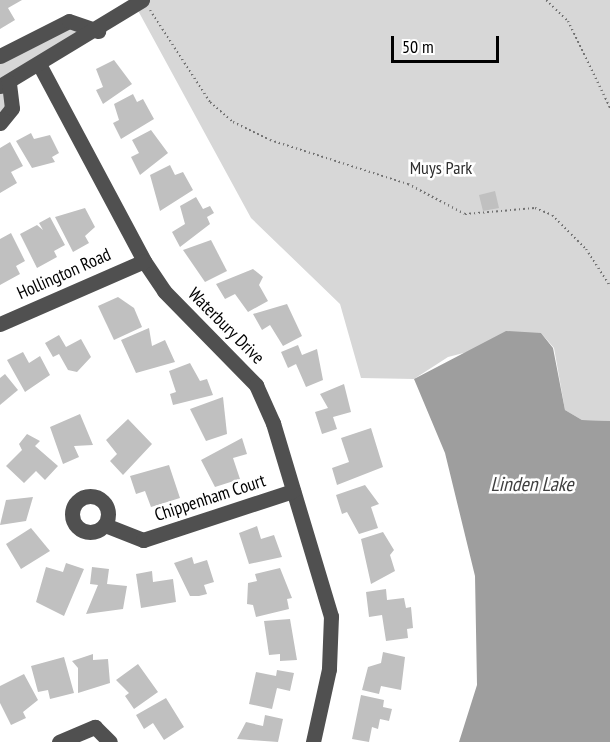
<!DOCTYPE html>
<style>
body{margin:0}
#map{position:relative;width:610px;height:742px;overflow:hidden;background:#fff;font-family:"PT Sans Narrow",sans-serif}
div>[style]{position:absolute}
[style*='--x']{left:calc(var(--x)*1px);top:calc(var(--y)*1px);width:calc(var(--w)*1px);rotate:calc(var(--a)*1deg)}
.green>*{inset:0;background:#d7d7d7}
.water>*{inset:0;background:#9e9e9e}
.building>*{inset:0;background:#c0c0c0}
.path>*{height:2px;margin-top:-1px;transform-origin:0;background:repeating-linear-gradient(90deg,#727272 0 1.5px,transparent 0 4.5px)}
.minor>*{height:15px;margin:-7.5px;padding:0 7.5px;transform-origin:7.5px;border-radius:7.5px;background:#505050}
.minor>.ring{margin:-7.5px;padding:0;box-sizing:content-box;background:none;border:15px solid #505050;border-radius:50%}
span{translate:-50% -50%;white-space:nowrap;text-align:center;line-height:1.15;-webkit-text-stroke:5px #fff;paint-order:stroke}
.park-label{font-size:18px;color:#2e2e2e}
.street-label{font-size:18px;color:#000}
.water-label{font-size:20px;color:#3f3f3f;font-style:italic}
.scale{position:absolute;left:391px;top:36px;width:108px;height:27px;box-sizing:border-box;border:3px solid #000;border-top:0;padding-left:8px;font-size:18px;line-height:21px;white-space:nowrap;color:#000;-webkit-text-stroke:4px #fff;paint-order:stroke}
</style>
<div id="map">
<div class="green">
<i style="clip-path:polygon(142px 0,610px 0,610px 421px,582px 420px,565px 410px,554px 348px,541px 333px,448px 357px,414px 379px,361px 378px,340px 304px,251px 218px,135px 5px)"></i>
<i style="clip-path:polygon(59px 25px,98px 31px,9px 82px,12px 108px,0 123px,0 56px)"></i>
</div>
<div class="water">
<i style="clip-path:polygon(506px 331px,541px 333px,553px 348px,565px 410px,582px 420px,610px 421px,610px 742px,459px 742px,477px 685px,475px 576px,445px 453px,414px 379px)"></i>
</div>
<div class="building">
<i style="clip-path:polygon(0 0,22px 0,8px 8px,15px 20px,0 29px)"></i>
<i style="clip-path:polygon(114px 60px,132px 84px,103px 104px,96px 90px,103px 87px,96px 69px)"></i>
<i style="clip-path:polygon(133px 94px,137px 102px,143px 99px,154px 119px,121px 139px,113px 123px,119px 120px,114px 104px)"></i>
<i style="clip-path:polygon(151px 130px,168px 153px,140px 175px,131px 157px,139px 153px,132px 140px)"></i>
<i style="clip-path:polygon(31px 133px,34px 139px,50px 135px,59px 153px,52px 157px,55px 162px,32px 168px,16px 141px)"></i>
<i style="clip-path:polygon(10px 142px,23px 166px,11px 172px,17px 183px,0 193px,0 148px)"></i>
<i style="clip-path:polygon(170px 165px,175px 175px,183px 172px,193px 190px,160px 211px,150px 175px)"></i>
<i style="clip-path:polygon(495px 191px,499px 208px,483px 211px,479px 195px)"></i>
<i style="clip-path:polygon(196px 197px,203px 209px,210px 206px,214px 213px,207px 217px,210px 224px,180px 247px,172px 232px,185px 224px,180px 206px)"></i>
<i style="clip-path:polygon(85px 208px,95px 227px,85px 236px,89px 243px,73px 252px,55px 217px)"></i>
<i style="clip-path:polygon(50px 217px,65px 245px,54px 251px,57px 257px,37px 268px,20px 234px,37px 225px,43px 230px,39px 223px)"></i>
<i style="clip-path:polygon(11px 233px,25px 261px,16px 266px,20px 274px,0 285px,0 239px)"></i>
<i style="clip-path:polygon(211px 240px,227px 271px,205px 282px,183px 250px)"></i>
<i style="clip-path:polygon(253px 269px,263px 277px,259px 285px,268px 301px,248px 312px,235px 294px,225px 299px,216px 284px)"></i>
<i style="clip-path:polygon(118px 297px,134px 308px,142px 327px,114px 340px,98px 306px)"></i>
<i style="clip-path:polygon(287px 304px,302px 336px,283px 346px,270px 325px,262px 330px,253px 314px)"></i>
<i style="clip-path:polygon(149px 328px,152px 346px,165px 340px,175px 362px,136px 373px,121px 340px)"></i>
<i style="clip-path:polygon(59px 335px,66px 347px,81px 339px,91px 357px,77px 372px,68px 370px,59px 354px,53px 357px,45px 343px)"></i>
<i style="clip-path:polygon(298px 345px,302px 355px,317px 349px,323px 380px,306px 387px,296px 364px,288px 368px,281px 352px)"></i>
<i style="clip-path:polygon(23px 352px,29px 363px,40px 356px,50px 375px,25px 392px,7px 360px)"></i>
<i style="clip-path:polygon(190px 363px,200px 381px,207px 379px,213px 395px,173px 405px,170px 394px,176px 392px,169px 371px)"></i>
<i style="clip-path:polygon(5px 374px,18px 390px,0 405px,0 378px)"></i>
<i style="clip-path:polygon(344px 384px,351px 412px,333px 417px,337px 429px,322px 434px,315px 412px,328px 408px,320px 394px)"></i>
<i style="clip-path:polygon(223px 397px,227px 434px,206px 441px,190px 409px)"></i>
<i style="clip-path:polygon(80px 414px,93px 445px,74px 446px,79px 457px,63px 464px,50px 427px)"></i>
<i style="clip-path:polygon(128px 419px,152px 444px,123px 475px,110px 461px,117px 454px,106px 440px)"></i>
<i style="clip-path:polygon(371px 428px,383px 467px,337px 485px,332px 468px,349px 462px,341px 438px)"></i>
<i style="clip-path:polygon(27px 434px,40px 441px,35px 446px,58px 466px,45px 480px,36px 471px,24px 483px,6px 466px,22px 450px,19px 444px)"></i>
<i style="clip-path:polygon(242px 438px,247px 454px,233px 458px,240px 479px,215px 487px,201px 460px)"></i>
<i style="clip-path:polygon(169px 465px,180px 498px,151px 507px,145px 491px,136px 494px,130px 476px)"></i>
<i style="clip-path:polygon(365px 485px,379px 504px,371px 507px,378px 528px,359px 534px,347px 512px,342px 514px,336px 495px)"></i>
<i style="clip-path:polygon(33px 497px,26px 521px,0 525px,6px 500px)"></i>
<i style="clip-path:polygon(257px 526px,261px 539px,274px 535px,282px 557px,249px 564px,239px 533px)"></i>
<i style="clip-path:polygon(31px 528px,50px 551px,21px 569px,6px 544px)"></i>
<i style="clip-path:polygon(383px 532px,394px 550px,390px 555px,395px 571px,371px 584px,361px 539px)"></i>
<i style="clip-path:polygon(192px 557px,194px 564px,207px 560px,214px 582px,204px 585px,207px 594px,199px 596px,190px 596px,174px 563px)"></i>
<i style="clip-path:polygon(66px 563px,84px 569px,64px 616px,36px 602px,46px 567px,63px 572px)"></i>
<i style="clip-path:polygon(92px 567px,109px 569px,107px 584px,127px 586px,123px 609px,86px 614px,98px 585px,90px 584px)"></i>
<i style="clip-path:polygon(280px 568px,292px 598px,287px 599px,289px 609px,256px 617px,253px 605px,247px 604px,248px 583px,257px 581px,255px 574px)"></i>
<i style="clip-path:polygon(152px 571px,153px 582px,173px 579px,176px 602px,141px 608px,136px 574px)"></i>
<i style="clip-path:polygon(386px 589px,387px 600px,404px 598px,406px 608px,411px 607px,413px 628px,407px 629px,408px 638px,386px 641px,382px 615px,369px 617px,366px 592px)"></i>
<i style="clip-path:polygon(290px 619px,297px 660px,280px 661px,280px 654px,269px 655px,264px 621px)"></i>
<i style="clip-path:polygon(383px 652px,405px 657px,401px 690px,381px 686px,379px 694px,362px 690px,368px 667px,381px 663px)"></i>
<i style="clip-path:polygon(93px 654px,93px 660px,108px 659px,110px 683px,78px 693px,78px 668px,72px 661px)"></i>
<i style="clip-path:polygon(64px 657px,74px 693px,50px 699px,48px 690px,38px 692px,31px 666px)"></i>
<i style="clip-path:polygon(138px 664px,158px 692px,134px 709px,125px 696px,129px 693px,116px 680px)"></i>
<i style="clip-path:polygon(277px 670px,294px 673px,290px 691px,277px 688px,272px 709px,249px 704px,256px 672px,276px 676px)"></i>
<i style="clip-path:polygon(24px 674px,38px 700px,23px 712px,26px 718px,11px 725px,0 703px,0 686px)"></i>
<i style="clip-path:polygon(361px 695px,384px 700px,383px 707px,392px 709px,389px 721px,380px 719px,378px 729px,372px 727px,369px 742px,352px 739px)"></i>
<i style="clip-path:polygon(166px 698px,184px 727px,164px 740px,153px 723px,144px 729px,136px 715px)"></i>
<i style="clip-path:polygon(265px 715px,283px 719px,278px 742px,237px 739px,246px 722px,263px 726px)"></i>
</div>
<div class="path">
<i style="--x:546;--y:0;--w:30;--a:44"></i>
<i style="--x:568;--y:21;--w:97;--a:64.2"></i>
<i style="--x:150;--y:10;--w:110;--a:56.9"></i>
<i style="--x:210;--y:102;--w:30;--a:41"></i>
<i style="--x:233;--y:122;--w:41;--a:25.9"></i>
<i style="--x:270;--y:140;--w:145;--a:17.7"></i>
<i style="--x:408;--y:184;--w:64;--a:27.8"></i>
<i style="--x:465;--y:214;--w:70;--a:-4.9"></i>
<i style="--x:535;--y:208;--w:18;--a:22"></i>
<i style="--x:552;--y:215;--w:48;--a:45"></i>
<i style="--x:586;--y:249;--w:44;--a:57"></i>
</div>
<div class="minor">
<i style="--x:0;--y:56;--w:77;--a:-26.9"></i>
<i style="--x:69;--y:21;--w:31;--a:19"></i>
<i style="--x:40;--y:66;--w:221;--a:61.9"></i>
<i style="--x:144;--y:261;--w:36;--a:56"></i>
<i style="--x:164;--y:291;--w:132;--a:45.6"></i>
<i style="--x:256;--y:385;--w:42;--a:65.9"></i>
<i style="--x:273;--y:423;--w:202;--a:73.3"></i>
<i style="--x:331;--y:616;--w:53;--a:92.2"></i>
<i style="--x:329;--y:669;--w:75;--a:102.4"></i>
<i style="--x:0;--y:86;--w:166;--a:-31.2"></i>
<i style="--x:0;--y:123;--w:19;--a:-51"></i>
<i style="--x:12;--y:108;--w:26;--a:-97"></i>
<i style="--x:0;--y:324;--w:157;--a:-23.6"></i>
<i class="ring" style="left:72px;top:496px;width:21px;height:21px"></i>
<i style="--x:105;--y:525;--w:41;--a:21.5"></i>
<i style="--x:143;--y:540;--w:158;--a:-18.1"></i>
<i style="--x:59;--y:742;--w:39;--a:-23"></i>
<i style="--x:95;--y:727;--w:21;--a:45"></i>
</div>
<div class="park-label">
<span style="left:441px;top:168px">Muys Park</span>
</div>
<div class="street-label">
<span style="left:64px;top:274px;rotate:-24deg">Hollington Road</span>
<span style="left:226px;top:326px;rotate:45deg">Waterbury Drive</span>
<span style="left:210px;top:498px;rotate:-18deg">Chippenham Court</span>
</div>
<div class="water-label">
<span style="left:532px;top:484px">Linden Lake</span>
</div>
<div class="scale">50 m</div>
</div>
